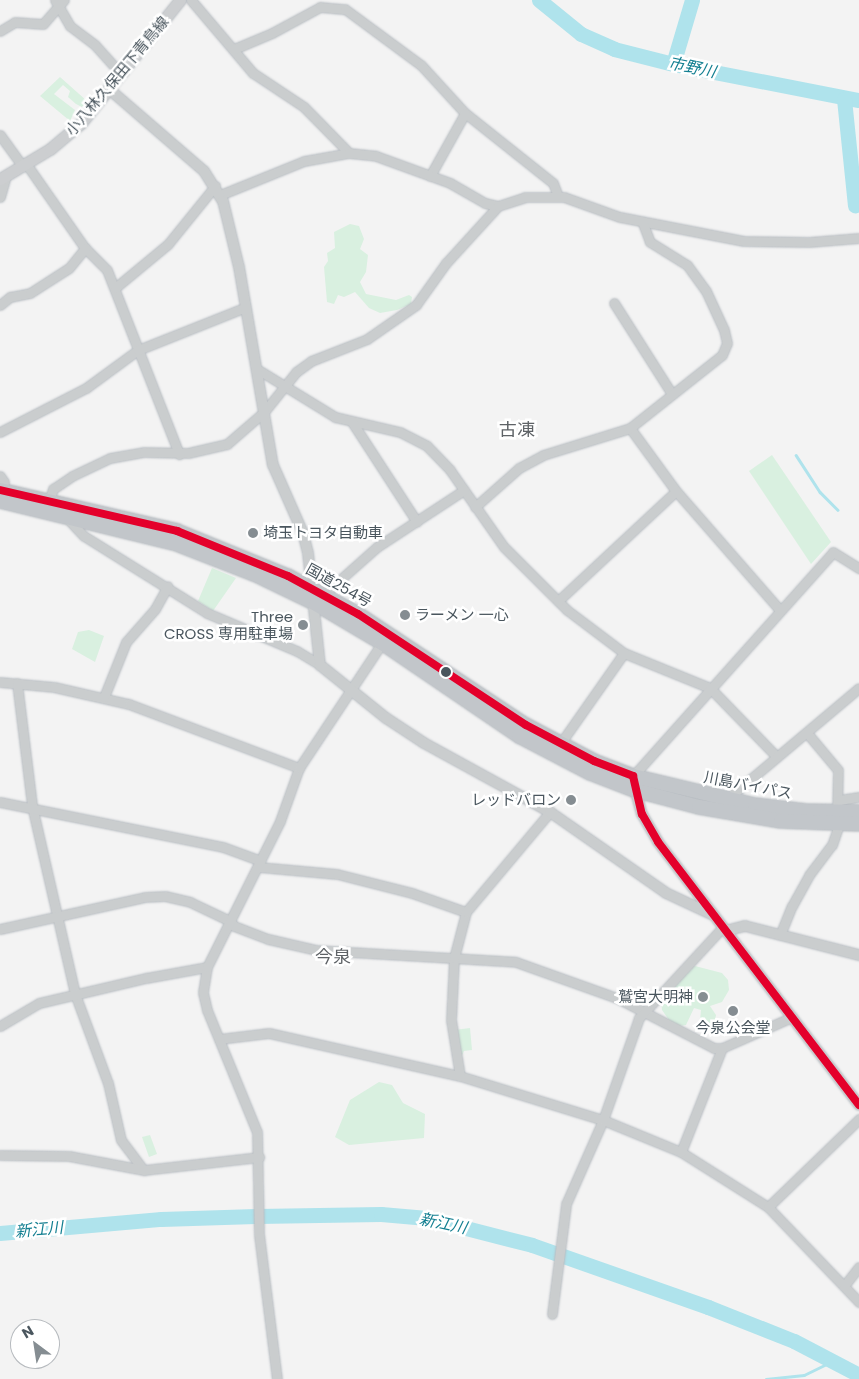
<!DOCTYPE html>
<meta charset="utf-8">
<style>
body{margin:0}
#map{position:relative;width:859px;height:1379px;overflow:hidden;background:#f3f3f3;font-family:Poppins,"Noto Sans JP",sans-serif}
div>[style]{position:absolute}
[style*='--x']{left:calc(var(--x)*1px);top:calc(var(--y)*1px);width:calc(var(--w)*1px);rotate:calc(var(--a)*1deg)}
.green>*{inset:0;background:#d9f0e0}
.stream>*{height:2.5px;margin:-1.25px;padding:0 1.25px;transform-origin:1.25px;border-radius:1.25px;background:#afe3ec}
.river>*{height:15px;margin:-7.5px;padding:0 7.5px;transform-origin:7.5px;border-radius:7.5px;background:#afe3ec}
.roads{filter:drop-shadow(0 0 1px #b8bdc2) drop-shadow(0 0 1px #b8bdc2)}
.minor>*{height:9px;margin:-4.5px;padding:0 4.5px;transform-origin:4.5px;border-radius:4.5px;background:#cacdce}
.tertiary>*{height:10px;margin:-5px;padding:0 5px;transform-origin:5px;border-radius:5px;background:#cacdce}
.secondary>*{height:11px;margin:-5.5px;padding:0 5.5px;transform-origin:5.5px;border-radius:5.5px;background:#ccced0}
.trunk>*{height:14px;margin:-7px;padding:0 7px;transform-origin:7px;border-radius:7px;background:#c2c6ca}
.bus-1>*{height:8px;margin:-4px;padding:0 4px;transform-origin:4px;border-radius:4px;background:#e4002b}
.dots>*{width:14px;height:14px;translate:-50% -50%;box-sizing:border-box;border:2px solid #fff;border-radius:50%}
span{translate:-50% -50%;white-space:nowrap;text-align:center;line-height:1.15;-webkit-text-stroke:5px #fff;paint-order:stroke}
.street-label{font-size:15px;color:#4a565e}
.poi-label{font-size:15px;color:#4a565e}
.left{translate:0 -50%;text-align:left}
.right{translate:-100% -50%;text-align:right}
.water-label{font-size:16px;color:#137f91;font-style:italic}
.quarter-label{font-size:18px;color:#5e6266}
.north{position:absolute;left:10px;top:1319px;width:50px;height:50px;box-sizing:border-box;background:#fff;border:1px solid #b7bbbf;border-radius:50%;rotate:329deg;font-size:14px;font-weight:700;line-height:20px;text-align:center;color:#4a565e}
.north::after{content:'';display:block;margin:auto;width:18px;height:22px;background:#858d92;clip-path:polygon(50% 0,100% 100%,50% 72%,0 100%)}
</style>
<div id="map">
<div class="green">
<i style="clip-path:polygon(60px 77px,87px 101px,82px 107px,76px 104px,68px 97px,70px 91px,63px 85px,54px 94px,75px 110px,70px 121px,40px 96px)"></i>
<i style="clip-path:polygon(350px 224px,359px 226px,364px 239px,360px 249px,368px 255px,366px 272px,360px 282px,366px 294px,396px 300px,409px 295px,412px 297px,411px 304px,397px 310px,380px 313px,369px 308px,355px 292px,344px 297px,338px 295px,334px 304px,327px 302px,324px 267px,328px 261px,327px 253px,335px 248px,334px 232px)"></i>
<i style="clip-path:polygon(772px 455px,831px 542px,811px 564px,749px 471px)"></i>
<i style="clip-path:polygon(212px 568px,236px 578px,213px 611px,198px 601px)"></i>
<i style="clip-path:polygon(89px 630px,104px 636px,95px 662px,72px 649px,78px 632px)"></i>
<i style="clip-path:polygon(695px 966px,722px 973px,728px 980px,729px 990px,722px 1002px,710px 1006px,716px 1015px,715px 1022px,704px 1024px,700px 1021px,701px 1010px,694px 1008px,686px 1025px,679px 1026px,671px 1023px,662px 1010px,661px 999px,689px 967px)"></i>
<i style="clip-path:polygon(470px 1028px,472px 1050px,464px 1051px,460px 1060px,454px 1030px)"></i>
<i style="clip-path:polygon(379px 1082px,392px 1085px,403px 1103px,425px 1114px,424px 1138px,349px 1145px,335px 1137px,350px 1100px)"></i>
<i style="clip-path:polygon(150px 1135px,157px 1154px,149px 1157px,142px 1137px)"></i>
</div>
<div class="stream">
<i style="--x:796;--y:455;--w:44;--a:57"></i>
<i style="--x:820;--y:492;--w:25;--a:45"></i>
<i style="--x:766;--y:1379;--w:38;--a:-6"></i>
<i style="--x:804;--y:1375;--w:32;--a:-26"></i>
</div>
<div class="river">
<i style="--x:539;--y:0;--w:54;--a:39"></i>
<i style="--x:581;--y:34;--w:36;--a:24"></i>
<i style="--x:614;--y:49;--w:61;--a:14.3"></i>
<i style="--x:673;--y:64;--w:189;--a:11"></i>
<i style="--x:673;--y:64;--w:67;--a:-73.5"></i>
<i style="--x:844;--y:99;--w:107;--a:84.1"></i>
<i style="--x:0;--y:1233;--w:162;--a:-5"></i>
<i style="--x:161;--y:1219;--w:96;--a:-1.8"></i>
<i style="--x:257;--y:1216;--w:124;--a:-0.9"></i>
<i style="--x:381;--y:1214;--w:46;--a:5"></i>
<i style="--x:427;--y:1218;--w:108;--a:14.4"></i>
<i style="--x:532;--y:1245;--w:187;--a:19.4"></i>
<i style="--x:708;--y:1307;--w:92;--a:21.6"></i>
<i style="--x:794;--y:1341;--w:73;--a:27.6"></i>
</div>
<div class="roads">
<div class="minor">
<i style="--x:55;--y:0;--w:30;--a:60"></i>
<i style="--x:70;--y:26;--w:31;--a:37"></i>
<i style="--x:95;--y:45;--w:39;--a:48"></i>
<i style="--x:191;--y:0;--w:96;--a:49.7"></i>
<i style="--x:253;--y:73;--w:61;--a:33.7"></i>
<i style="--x:304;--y:107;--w:64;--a:45.6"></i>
<i style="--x:0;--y:31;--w:17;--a:-31"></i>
<i style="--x:15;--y:22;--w:28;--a:4"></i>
<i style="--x:43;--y:24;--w:32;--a:-49"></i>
<i style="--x:234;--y:49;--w:41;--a:-22.8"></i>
<i style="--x:272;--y:33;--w:55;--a:-28.4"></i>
<i style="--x:320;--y:7;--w:25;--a:5"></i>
<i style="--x:345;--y:9;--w:94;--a:36.4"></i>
<i style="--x:421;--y:65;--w:65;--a:47.5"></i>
<i style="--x:465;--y:113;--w:112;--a:38.5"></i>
<i style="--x:553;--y:183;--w:14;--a:69"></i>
<i style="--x:0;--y:135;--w:39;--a:54"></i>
<i style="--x:27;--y:165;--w:101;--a:55.1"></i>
<i style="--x:85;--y:248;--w:31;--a:45"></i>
<i style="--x:107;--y:270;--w:198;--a:68.6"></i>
<i style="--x:430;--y:176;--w:72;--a:-60.9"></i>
<i style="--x:220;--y:195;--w:91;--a:-22"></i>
<i style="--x:304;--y:161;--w:46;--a:-10.1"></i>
<i style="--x:349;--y:153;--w:27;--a:6"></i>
<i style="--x:376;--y:156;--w:79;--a:20"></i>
<i style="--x:450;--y:183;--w:40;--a:29.7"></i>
<i style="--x:485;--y:203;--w:13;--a:13"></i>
<i style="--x:0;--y:197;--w:22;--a:-74"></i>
<i style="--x:115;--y:288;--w:69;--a:-39.7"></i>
<i style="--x:168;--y:244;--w:75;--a:-51"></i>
<i style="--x:614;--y:303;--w:108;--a:57.5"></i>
<i style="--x:0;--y:305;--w:13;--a:-39"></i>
<i style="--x:10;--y:297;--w:20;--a:-11"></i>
<i style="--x:30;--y:293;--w:46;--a:-32.7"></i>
<i style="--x:69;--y:268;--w:26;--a:-51"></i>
<i style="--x:257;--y:369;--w:92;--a:31.6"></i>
<i style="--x:335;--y:417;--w:67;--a:13"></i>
<i style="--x:400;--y:432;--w:30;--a:27"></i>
<i style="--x:427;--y:446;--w:33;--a:46"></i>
<i style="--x:450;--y:470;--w:94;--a:55"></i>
<i style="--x:504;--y:547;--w:89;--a:45"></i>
<i style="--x:567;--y:610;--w:71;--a:37"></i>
<i style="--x:624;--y:653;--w:93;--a:22.1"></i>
<i style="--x:710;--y:688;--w:96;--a:45.8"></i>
<i style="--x:352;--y:422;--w:119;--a:57"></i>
<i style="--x:630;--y:428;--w:78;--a:53.9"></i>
<i style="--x:676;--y:491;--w:157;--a:48.9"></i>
<i style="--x:0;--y:432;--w:97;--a:-27.1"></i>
<i style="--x:86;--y:388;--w:64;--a:-36.2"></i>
<i style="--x:138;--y:350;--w:116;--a:-21.7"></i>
<i style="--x:0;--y:476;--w:7;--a:56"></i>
<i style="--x:4;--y:482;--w:8;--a:104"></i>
<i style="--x:49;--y:501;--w:13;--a:-72"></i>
<i style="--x:53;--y:489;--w:23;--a:-34"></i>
<i style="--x:72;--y:476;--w:42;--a:-25.3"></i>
<i style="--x:110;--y:458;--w:35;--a:-10"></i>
<i style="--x:144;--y:452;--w:44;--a:1.3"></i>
<i style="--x:188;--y:453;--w:40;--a:-13"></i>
<i style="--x:227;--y:444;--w:49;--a:-40.9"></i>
<i style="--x:264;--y:412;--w:51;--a:-51.3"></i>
<i style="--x:296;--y:372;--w:19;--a:-36"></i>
<i style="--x:311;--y:361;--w:60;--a:-21.4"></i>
<i style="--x:367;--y:339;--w:60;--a:-34.8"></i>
<i style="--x:416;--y:305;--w:52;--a:-54.5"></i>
<i style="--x:446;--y:263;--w:77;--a:-47.6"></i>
<i style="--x:498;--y:206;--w:28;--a:-18"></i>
<i style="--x:525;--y:197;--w:39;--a:0"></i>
<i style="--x:564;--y:197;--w:59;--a:19.7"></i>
<i style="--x:620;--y:217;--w:126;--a:11"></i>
<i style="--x:744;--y:241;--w:65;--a:0.9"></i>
<i style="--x:809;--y:242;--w:50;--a:-4.6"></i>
<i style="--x:475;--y:507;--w:59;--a:-41.6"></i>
<i style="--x:519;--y:468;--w:27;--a:-28"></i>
<i style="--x:543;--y:455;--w:91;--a:-17.2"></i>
<i style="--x:630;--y:428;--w:117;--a:-38.4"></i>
<i style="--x:722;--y:355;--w:13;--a:-67"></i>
<i style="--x:727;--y:343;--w:13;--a:-103"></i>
<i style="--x:724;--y:330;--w:43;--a:-114.8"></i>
<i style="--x:706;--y:291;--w:32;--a:-126"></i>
<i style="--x:687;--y:265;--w:44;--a:-148.1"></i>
<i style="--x:650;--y:242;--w:22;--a:-111"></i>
<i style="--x:66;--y:517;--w:26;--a:47"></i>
<i style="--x:84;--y:536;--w:145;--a:32"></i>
<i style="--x:207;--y:613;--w:98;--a:22.9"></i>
<i style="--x:297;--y:651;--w:27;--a:31"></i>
<i style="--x:324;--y:594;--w:71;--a:-41.6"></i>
<i style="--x:377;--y:547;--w:104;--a:-33.2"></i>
<i style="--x:558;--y:601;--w:161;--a:-43"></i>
<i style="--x:0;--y:682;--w:54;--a:5.3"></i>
<i style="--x:54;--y:687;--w:77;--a:12.8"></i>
<i style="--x:129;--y:704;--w:182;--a:20.6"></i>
<i style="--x:17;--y:683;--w:124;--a:83"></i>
<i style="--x:32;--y:806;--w:193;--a:77.1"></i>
<i style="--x:75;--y:994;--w:95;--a:69.7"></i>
<i style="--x:108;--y:1083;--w:58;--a:77.2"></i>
<i style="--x:121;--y:1140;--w:38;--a:53"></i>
<i style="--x:144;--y:1170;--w:116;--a:-6.4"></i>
<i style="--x:104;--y:697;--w:59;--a:-68.2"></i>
<i style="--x:126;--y:642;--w:44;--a:-48.7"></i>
<i style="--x:155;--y:609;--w:26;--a:-61"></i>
<i style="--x:807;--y:733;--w:48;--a:50"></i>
<i style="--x:838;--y:770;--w:43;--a:91.3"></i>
<i style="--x:560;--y:744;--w:111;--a:-54.9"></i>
<i style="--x:633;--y:776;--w:300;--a:-48.2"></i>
<i style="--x:833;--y:552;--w:31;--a:32"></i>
<i style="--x:727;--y:799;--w:172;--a:-40.1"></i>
<i style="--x:839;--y:800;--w:20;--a:-9"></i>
<i style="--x:0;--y:802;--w:227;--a:11.4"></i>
<i style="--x:223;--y:847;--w:40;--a:20.2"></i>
<i style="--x:259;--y:867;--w:78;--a:5.1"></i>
<i style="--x:337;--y:874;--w:77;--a:14.2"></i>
<i style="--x:412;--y:893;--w:57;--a:19.4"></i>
<i style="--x:0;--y:929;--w:148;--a:-12.4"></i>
<i style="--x:145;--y:897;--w:20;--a:-3"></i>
<i style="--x:165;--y:896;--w:26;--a:13"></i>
<i style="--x:190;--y:902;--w:44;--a:25.4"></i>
<i style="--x:230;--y:921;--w:6;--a:51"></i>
<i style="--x:234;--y:926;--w:36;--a:21"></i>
<i style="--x:268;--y:939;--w:49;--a:12.9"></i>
<i style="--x:316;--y:950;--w:200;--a:3.4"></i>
<i style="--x:516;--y:962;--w:107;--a:19.6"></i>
<i style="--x:617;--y:998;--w:109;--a:27.3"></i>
<i style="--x:714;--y:1048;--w:8;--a:0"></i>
<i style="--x:722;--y:1048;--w:77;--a:-23.9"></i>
<i style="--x:780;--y:935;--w:31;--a:-68"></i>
<i style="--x:792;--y:906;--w:35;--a:-61"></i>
<i style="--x:809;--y:875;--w:38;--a:-53"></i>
<i style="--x:832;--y:845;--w:21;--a:-71"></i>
<i style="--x:0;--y:1026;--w:45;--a:-30.5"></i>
<i style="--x:39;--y:1003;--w:110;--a:-13.2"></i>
<i style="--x:146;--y:978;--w:62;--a:-10.2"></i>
<i style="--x:219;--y:1039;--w:50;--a:-6.8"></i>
<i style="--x:269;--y:1033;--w:196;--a:12.7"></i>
<i style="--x:460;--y:1076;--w:150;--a:17.1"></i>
<i style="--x:603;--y:1120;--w:84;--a:22.3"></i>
<i style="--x:681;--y:1152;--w:103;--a:32.3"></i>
<i style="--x:768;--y:1207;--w:132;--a:46.2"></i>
<i style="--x:460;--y:1076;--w:57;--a:-99.1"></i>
<i style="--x:451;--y:1020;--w:62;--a:-87.2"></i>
<i style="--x:454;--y:958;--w:48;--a:-75.4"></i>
<i style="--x:466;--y:912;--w:131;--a:-50"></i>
<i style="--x:681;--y:1152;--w:112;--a:-68.5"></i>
<i style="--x:0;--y:1155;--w:69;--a:0.8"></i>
<i style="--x:69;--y:1156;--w:76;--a:10.6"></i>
<i style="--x:768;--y:1207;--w:127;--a:-44"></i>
<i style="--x:844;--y:1286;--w:24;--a:-52"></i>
<i style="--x:552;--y:1314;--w:111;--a:-82.7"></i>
<i style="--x:566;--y:1204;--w:92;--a:-66.2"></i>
<i style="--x:603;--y:1120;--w:108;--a:-70.6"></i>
<i style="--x:639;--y:1018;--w:124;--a:-47.3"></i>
<i style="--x:277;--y:1379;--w:146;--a:-97.1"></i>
<i style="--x:259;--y:1234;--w:102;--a:-91.1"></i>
<i style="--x:257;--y:1132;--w:132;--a:-112.3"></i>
<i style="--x:207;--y:1010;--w:18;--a:-103"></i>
<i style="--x:203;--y:992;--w:25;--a:-81"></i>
<i style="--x:207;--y:967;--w:163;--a:-63.4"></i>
<i style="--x:280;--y:821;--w:56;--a:-70.3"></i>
<i style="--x:299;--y:768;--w:150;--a:-56.4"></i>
</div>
<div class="tertiary">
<i style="--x:109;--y:89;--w:125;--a:40.8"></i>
<i style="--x:204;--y:171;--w:36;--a:58"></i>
<i style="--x:223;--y:201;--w:68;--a:76.4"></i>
<i style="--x:239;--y:267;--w:201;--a:80.3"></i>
<i style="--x:273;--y:465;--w:74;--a:66.2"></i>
<i style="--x:303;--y:533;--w:21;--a:76"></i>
<i style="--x:308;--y:553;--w:113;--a:83.9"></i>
<i style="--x:320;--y:665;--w:85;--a:38.8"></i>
<i style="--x:386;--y:718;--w:45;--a:33.3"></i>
<i style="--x:424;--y:743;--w:144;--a:28.7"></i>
<i style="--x:550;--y:812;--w:141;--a:34.9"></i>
<i style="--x:666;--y:893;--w:52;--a:25.1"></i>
<i style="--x:634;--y:785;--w:30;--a:75"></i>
<i style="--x:642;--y:814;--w:32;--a:60"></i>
<i style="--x:658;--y:842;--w:331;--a:52.6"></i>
<i style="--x:725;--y:931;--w:21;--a:-14"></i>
<i style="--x:745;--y:926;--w:118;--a:14.3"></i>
</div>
<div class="secondary">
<i style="--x:0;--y:179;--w:58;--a:-31"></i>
<i style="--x:50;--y:149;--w:40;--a:-40"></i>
<i style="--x:81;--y:123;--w:158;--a:-51.2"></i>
</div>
<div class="trunk">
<i style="--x:0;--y:490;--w:182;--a:13"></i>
<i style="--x:177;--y:531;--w:120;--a:22.1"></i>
<i style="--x:288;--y:576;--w:80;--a:28.5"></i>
<i style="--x:358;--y:614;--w:201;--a:33.5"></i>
<i style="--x:526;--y:725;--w:77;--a:27.9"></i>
<i style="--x:594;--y:761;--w:42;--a:21"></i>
<i style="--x:633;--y:776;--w:125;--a:13.4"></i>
<i style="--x:755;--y:805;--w:51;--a:6.7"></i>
<i style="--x:806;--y:811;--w:53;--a:1.1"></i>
<i style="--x:0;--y:501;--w:179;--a:13.6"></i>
<i style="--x:174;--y:543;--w:86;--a:21.2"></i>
<i style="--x:254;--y:574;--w:69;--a:25.8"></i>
<i style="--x:316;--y:604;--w:77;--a:30.6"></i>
<i style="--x:382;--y:643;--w:166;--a:34.2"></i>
<i style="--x:519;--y:736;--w:80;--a:27.5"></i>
<i style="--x:590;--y:773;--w:47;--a:21.1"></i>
<i style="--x:634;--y:790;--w:67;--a:14.7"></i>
<i style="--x:699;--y:807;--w:83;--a:9.7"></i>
<i style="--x:781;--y:821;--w:78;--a:2.2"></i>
</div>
</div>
<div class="bus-1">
<i style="--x:0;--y:490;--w:182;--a:13"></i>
<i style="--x:177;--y:531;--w:120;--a:22.1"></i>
<i style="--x:288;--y:576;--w:80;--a:28.5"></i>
<i style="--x:358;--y:614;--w:201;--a:33.5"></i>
<i style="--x:526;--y:725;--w:77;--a:27.9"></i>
<i style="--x:594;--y:761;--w:42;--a:21"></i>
<i style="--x:633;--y:776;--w:39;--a:77"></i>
<i style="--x:642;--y:814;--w:32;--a:60"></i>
<i style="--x:658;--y:842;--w:331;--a:52.6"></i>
</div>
<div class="dots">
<i style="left:253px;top:533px;background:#858d92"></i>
<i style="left:405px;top:615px;background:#858d92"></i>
<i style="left:303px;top:625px;background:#858d92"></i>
<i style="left:446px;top:672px;background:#4a565e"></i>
<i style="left:571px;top:800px;background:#858d92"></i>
<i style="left:703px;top:997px;background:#858d92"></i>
<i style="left:733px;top:1011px;background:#858d92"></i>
</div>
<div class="street-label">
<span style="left:117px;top:76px;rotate:-50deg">小八林久保田下青鳥線</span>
<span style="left:339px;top:585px;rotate:29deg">国道254号</span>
<span style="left:748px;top:785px;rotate:11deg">川島バイパス</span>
</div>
<div class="poi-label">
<span class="left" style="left:263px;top:533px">埼玉トヨタ自動車</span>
<span class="left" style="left:415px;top:615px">ラーメン 一心</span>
<span class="right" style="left:293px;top:625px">Three<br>CROSS 専用駐車場</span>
<span class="right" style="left:561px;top:800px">レッドバロン</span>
<span class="right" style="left:693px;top:997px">鷲宮大明神</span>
<span style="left:733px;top:1028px">今泉公会堂</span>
</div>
<div class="water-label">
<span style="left:692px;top:68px;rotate:12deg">市野川</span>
<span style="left:443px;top:1224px;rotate:12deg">新江川</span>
<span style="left:39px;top:1230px;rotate:-5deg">新江川</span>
</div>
<div class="quarter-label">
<span style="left:517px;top:430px">古凍</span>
<span style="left:333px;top:957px">今泉</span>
</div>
<div class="north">N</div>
</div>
